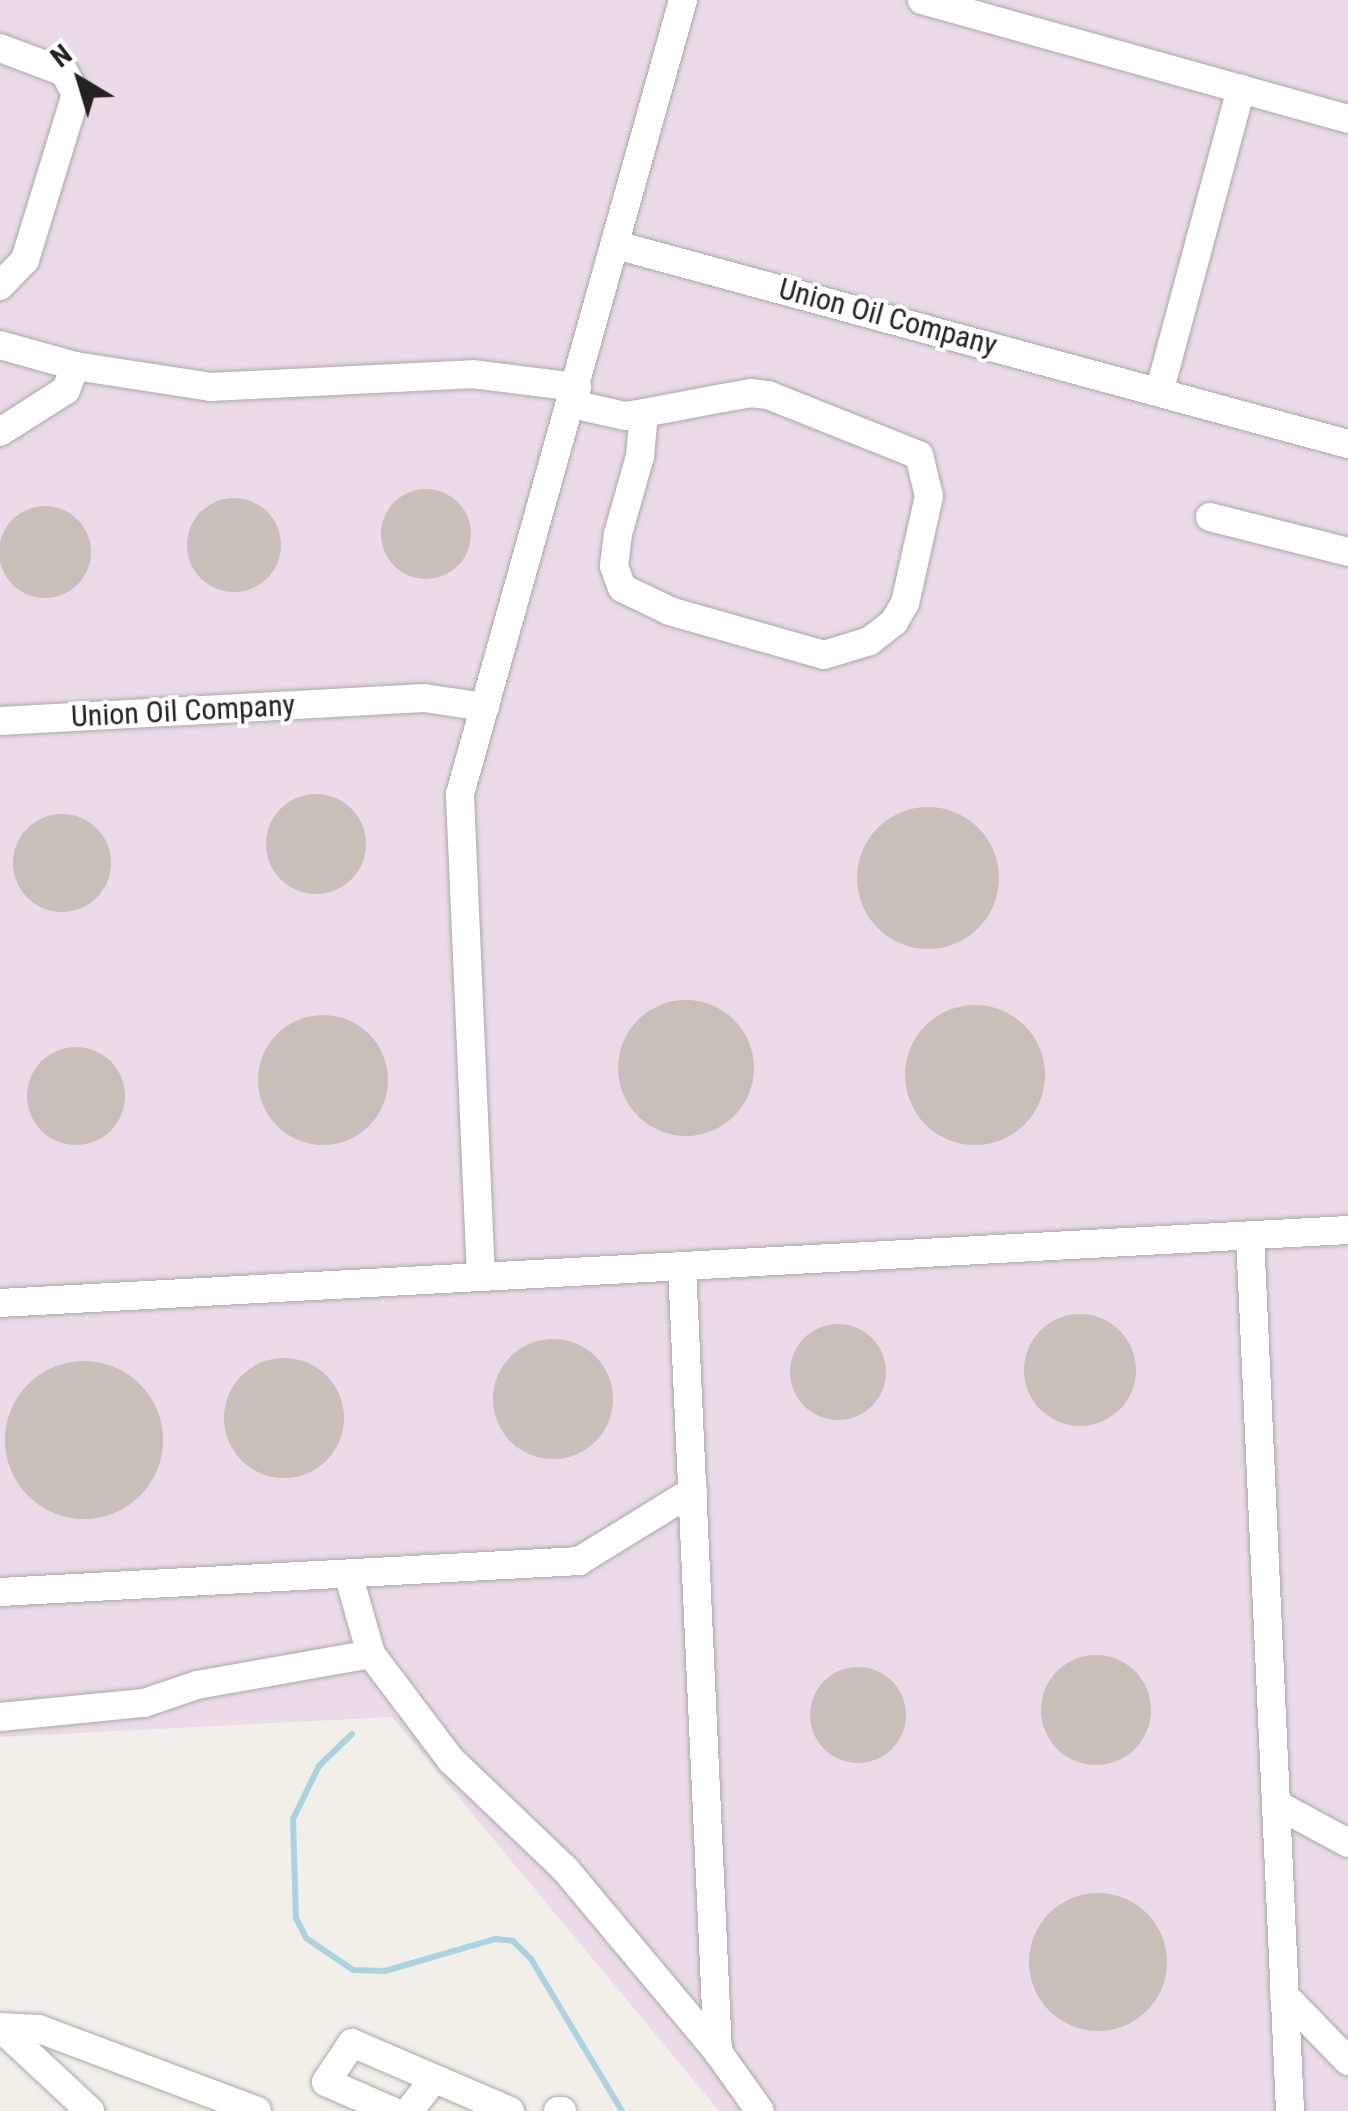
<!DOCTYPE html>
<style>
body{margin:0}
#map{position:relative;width:1348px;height:2111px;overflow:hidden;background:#f2efe9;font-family:"Roboto Condensed",sans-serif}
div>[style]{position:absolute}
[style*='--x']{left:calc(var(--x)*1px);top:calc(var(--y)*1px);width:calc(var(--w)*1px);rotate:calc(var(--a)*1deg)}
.industrial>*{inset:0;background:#ebdbe8}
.stream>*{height:6px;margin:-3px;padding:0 3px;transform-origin:3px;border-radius:3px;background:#aad3df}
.building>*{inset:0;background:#c7bfb8}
.round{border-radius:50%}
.roads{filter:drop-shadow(0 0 2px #a9a9a9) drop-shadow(0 0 2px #a9a9a9)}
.minor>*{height:28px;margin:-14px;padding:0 14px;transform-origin:14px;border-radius:14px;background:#fff}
span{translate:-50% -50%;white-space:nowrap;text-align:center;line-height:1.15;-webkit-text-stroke:8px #fff;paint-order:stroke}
.street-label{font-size:30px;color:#222}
.north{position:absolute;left:30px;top:30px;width:100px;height:100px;-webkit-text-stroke:8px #fff;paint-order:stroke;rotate:322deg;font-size:28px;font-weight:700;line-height:40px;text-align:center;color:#222}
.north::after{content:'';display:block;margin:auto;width:35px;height:45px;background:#222;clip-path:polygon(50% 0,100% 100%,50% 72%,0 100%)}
</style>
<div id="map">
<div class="industrial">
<i style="clip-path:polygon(0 0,1348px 0,1348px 2111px,719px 2111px,392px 1717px,0 1737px)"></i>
</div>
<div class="stream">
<i style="--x:352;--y:1734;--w:46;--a:135.9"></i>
<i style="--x:319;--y:1766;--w:59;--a:116.1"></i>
<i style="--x:293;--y:1819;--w:99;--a:88.3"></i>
<i style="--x:296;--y:1918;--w:22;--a:63"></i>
<i style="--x:306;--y:1938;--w:57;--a:34.2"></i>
<i style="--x:353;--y:1970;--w:32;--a:2"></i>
<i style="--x:385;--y:1971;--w:115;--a:-16.2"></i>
<i style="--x:495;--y:1939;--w:18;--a:6"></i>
<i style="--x:513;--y:1941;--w:25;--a:45"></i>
<i style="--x:531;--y:1959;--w:177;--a:59.1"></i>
</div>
<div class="building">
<i class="round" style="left:381px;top:489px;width:90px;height:90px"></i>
<i class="round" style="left:187px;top:498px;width:94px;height:94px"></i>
<i class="round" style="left:-1px;top:506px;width:92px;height:92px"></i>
<i class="round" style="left:266px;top:794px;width:100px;height:100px"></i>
<i class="round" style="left:857px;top:807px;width:142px;height:142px"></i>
<i class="round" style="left:13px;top:814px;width:98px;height:98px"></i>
<i class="round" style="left:618px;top:1000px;width:136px;height:136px"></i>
<i class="round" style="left:905px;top:1005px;width:140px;height:140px"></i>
<i class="round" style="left:258px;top:1015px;width:130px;height:130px"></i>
<i class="round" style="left:27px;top:1047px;width:98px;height:98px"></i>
<i class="round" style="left:1024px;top:1314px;width:112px;height:112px"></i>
<i class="round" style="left:790px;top:1324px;width:96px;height:96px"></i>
<i class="round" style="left:493px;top:1339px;width:120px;height:120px"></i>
<i class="round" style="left:224px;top:1358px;width:120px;height:120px"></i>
<i class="round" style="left:5px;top:1361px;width:158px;height:158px"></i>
<i class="round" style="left:1041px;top:1655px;width:110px;height:110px"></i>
<i class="round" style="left:810px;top:1667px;width:96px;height:96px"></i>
<i class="round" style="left:1029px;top:1893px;width:138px;height:138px"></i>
</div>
<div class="roads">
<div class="minor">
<i style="--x:922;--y:0;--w:442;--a:15.6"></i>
<i style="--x:0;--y:48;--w:68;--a:20.6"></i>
<i style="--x:64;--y:72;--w:25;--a:61"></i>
<i style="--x:76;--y:94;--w:174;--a:107.1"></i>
<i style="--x:25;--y:260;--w:36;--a:134"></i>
<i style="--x:616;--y:245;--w:759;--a:15.21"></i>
<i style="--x:0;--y:345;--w:78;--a:15.6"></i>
<i style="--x:75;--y:366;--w:137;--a:8.8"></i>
<i style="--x:210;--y:387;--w:262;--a:-2.8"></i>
<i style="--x:472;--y:374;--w:106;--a:7.1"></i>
<i style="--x:1160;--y:389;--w:311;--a:-74.9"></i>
<i style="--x:572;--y:404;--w:54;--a:12.8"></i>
<i style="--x:625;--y:416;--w:19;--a:-9"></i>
<i style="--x:644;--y:413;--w:80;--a:-10.8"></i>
<i style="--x:723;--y:398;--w:28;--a:-10"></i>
<i style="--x:751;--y:393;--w:17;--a:7"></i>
<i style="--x:768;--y:395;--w:162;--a:21.7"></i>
<i style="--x:919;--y:455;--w:42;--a:76.3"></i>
<i style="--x:929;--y:496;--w:110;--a:102.6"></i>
<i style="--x:905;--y:603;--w:22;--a:120"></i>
<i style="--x:894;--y:622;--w:31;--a:142"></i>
<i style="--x:870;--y:641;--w:48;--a:163.1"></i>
<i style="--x:824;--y:655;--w:160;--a:-164.1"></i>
<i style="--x:670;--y:611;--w:53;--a:-154.4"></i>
<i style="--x:622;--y:588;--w:23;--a:-110"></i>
<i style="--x:614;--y:566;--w:32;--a:-83"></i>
<i style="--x:618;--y:534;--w:81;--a:-74.2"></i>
<i style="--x:640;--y:456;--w:43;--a:-84.7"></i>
<i style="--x:0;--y:432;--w:78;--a:-32.5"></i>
<i style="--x:66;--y:390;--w:26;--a:-69"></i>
<i style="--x:1210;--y:517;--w:142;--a:14.2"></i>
<i style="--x:0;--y:721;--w:425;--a:-3.1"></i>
<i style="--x:424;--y:698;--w:62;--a:8.4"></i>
<i style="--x:1250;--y:1236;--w:876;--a:87.38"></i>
<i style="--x:682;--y:1266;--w:787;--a:87.38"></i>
<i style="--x:718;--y:2052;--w:72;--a:54.6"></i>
<i style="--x:481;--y:1277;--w:483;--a:-92.5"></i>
<i style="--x:460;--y:794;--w:825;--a:-74.31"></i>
<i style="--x:0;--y:1303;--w:1350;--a:-3.1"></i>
<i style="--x:0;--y:1592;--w:580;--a:-3.06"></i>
<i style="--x:579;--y:1561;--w:134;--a:-31.6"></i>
<i style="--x:371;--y:1654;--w:133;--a:53"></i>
<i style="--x:451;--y:1760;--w:158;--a:43.7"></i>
<i style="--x:565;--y:1869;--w:239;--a:50.1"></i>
<i style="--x:0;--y:1717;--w:145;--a:-5.6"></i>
<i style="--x:144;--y:1703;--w:56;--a:-18.8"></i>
<i style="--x:197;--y:1685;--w:177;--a:-10.1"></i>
<i style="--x:371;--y:1654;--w:80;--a:-105.9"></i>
<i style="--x:1276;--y:1804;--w:82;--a:28.4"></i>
<i style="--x:1284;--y:1995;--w:92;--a:45.9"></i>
<i style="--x:0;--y:2027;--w:39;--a:3"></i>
<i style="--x:39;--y:2029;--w:233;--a:20.6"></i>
<i style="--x:1;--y:2028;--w:122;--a:43"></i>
<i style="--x:392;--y:2111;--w:72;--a:-156.3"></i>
<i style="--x:326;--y:2082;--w:47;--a:-56.3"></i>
<i style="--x:352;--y:2043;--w:172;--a:23.3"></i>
<i style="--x:409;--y:2111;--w:41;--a:-52"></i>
<i style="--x:558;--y:2111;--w:4;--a:0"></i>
</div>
</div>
<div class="street-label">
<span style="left:888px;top:317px;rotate:15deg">Union Oil Company</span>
<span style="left:183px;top:711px;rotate:-3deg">Union Oil Company</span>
</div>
<div class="north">N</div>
</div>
